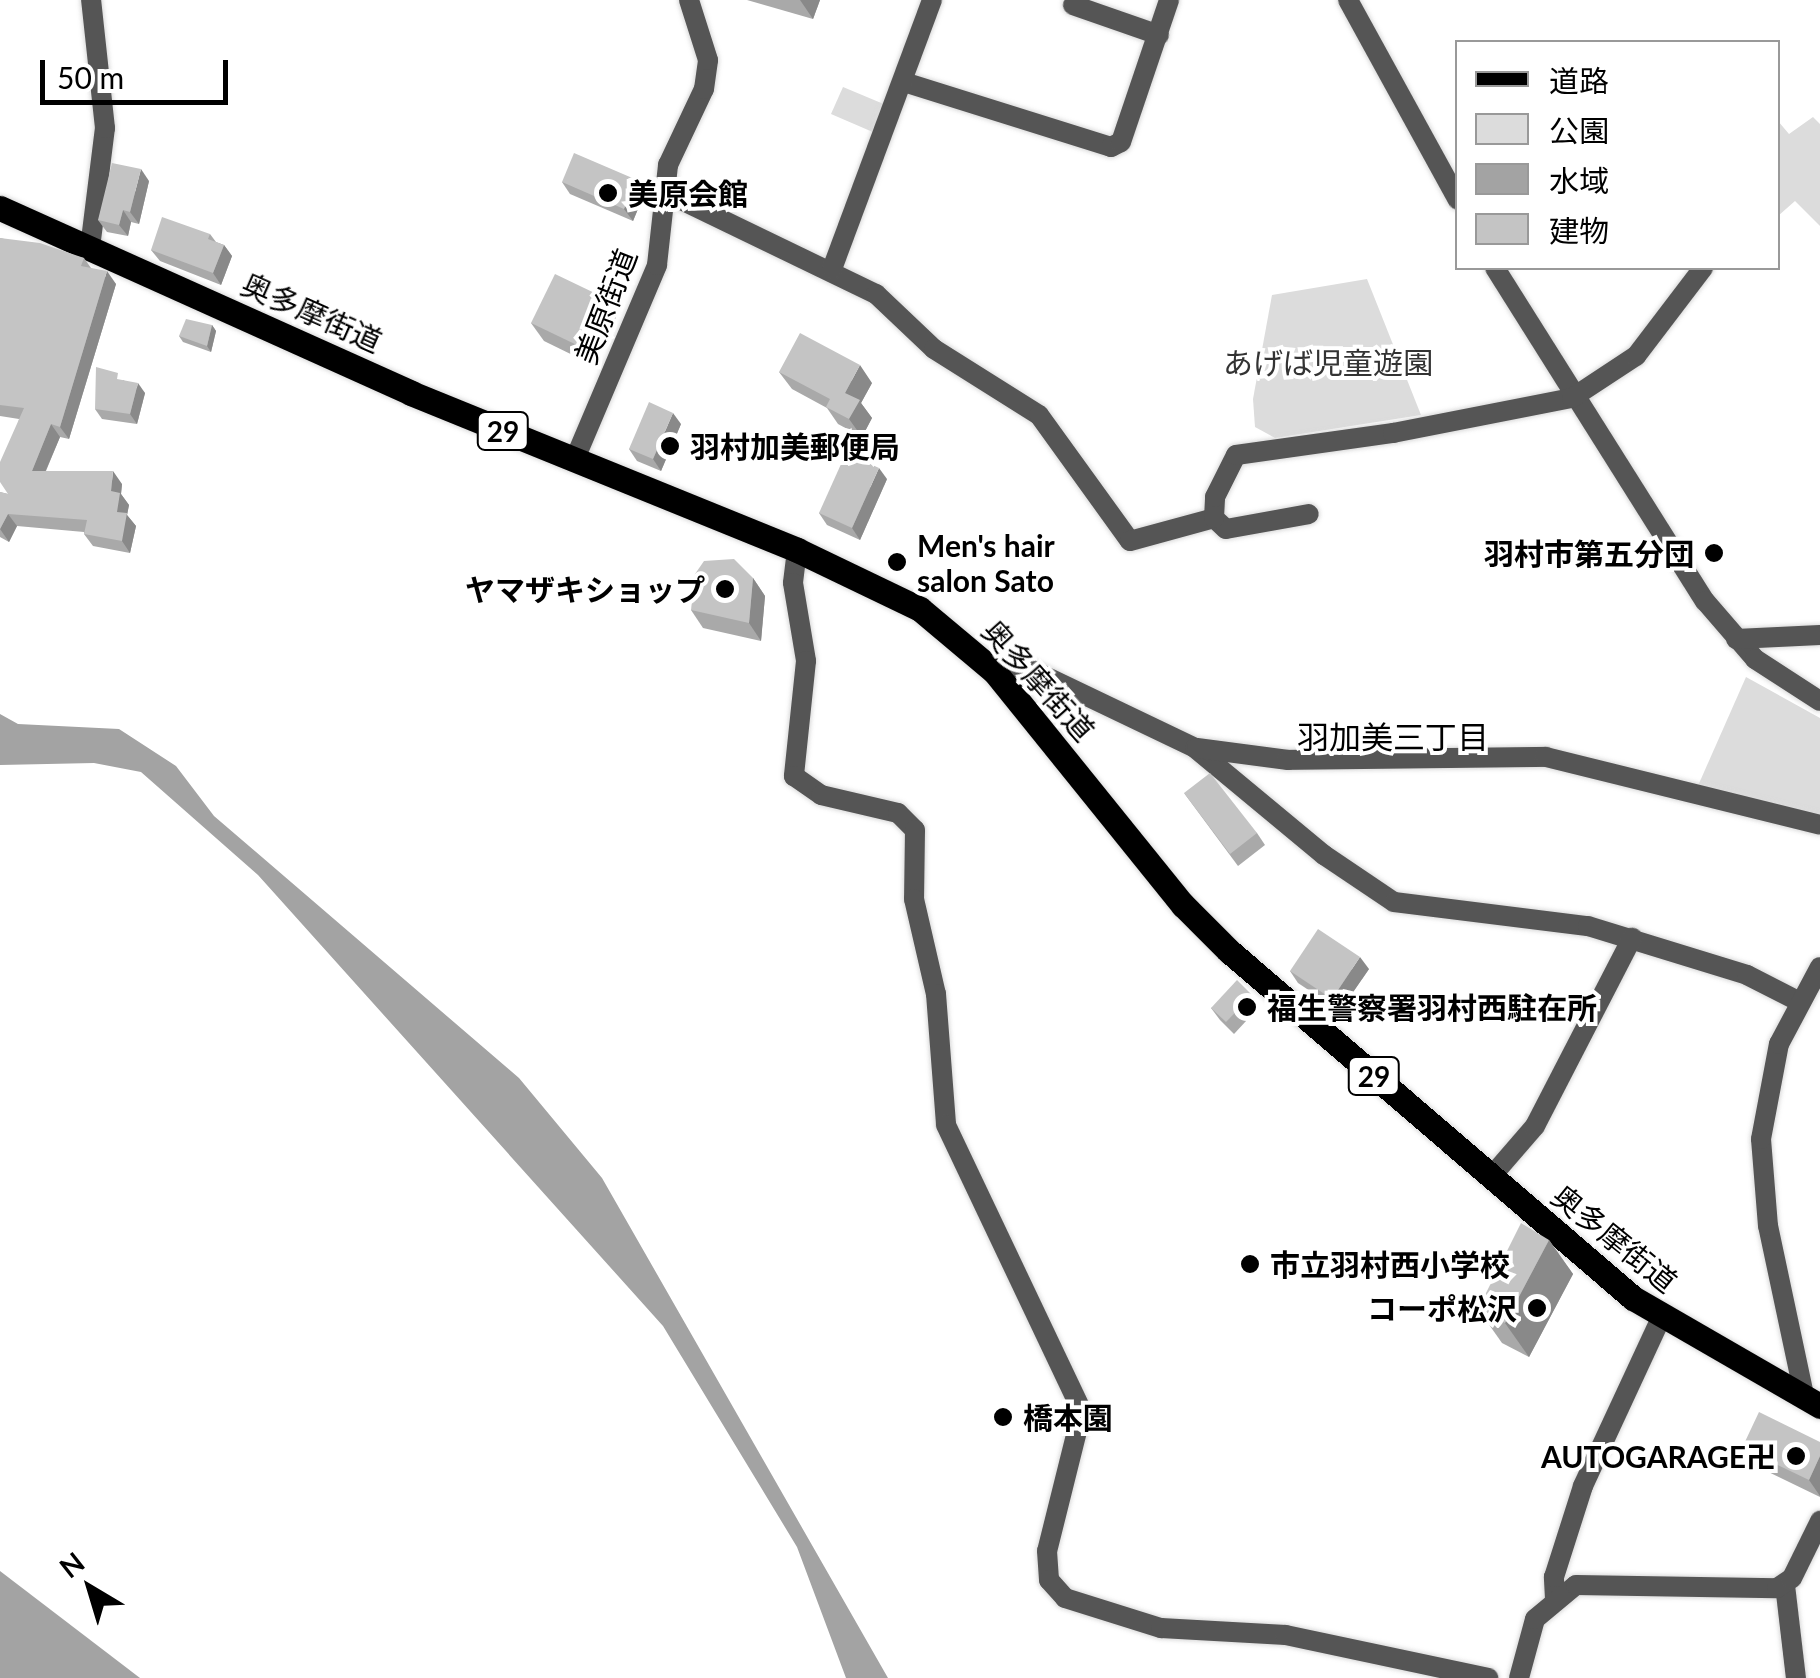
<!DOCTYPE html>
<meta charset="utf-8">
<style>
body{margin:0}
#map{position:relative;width:1820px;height:1678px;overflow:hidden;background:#fff;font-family:Lato,"Noto Sans JP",sans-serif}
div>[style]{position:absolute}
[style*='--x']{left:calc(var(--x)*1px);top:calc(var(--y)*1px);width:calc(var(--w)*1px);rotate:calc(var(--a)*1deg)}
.green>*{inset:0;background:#dcdcdc}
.water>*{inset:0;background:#a3a3a3}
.roads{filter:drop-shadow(0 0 2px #dbdbdb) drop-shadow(0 0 2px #dbdbdb)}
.minor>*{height:20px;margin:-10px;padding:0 10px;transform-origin:10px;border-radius:10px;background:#555}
.primary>*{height:25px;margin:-12.5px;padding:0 12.5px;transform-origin:12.5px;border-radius:12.5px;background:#000}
.wall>*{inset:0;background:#a9a9a9}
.shaded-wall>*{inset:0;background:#898989}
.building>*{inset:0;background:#c4c4c4}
.dots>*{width:28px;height:28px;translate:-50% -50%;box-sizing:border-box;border:5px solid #fff;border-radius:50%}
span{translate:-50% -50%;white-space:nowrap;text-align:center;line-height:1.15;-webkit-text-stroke:8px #fff;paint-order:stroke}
.shield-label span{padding:2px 8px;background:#fff;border:2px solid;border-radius:8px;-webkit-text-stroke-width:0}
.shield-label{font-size:28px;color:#000;font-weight:700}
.poi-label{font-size:30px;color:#000;font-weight:700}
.left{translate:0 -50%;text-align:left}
.right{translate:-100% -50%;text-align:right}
.street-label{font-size:30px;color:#000}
.park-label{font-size:30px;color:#333}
.neighbourhood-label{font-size:32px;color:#000}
.legend{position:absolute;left:1455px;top:40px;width:325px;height:230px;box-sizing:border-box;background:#fff;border:2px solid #999;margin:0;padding:12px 18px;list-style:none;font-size:30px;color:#000}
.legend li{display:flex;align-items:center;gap:20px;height:50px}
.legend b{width:50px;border:2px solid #999}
.north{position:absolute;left:40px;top:1538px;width:100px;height:100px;-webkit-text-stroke:8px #fff;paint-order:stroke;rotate:322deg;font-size:28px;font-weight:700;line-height:40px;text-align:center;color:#000}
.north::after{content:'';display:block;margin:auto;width:35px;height:45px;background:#000;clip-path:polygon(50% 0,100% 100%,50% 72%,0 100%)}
.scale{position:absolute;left:40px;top:60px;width:188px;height:45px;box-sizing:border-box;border:5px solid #000;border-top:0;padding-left:12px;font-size:30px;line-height:35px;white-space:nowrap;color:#000;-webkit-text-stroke:8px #fff;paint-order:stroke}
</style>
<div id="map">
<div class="green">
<i style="clip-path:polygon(843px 87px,886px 105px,875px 133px,831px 114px)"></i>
<i style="clip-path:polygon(1813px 117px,1820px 124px,1820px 226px,1795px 201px,1778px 216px,1778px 121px,1789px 134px)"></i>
<i style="clip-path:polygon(1367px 279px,1421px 415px,1275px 438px,1255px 427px,1253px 399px,1272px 295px)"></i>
<i style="clip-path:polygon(1746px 677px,1820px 718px,1820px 823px,1697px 788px)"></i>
</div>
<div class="water">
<i style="clip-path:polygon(0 714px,18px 724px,119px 729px,176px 766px,214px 816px,519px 1078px,602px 1178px,888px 1678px,846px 1678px,797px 1547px,663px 1326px,258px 875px,141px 772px,94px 763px,0 765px)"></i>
<i style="clip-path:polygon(0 1571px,140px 1678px,0 1678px)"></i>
</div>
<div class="roads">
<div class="minor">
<i style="--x:1348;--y:0;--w:228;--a:61.2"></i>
<i style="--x:1073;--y:5;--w:91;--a:19.2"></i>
<i style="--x:907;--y:83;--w:214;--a:17.4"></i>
<i style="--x:1111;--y:147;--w:11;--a:-27"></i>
<i style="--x:1121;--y:142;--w:150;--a:-71.3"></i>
<i style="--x:669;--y:194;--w:230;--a:25.8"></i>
<i style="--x:876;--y:294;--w:80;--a:43.5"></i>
<i style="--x:934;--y:349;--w:124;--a:32.2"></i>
<i style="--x:1039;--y:415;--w:155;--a:54.2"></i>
<i style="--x:1130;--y:541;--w:87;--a:-15.3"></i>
<i style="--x:1214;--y:518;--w:16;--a:43"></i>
<i style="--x:1226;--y:529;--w:84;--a:-10.2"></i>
<i style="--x:90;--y:248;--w:121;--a:-82.9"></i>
<i style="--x:105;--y:128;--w:129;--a:-96.2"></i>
<i style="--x:1495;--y:268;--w:394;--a:57.8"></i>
<i style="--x:1705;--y:601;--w:77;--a:49.2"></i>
<i style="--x:1755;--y:659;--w:77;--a:32.9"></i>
<i style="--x:832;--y:269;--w:287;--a:-69.6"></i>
<i style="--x:574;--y:461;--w:213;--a:-67"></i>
<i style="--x:657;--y:265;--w:101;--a:-83.7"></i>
<i style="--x:668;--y:165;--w:84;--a:-64.7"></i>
<i style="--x:704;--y:89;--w:29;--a:-82"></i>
<i style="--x:708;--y:60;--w:63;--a:-107.6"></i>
<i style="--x:1214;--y:518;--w:21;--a:-87"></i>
<i style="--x:1215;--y:497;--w:47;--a:-63.4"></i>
<i style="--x:1236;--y:455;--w:159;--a:-8"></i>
<i style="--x:1393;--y:433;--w:182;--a:-11.1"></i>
<i style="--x:1572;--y:398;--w:77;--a:-33.3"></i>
<i style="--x:1636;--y:356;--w:111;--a:-52.7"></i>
<i style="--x:797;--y:550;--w:33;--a:97"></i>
<i style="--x:793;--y:583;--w:79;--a:80.5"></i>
<i style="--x:806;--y:661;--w:116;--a:96"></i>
<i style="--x:794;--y:776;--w:33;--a:35"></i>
<i style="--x:821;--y:795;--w:79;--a:13.2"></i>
<i style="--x:898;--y:813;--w:24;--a:45"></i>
<i style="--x:915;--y:830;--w:69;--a:90.8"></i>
<i style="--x:914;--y:899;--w:98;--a:77"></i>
<i style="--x:936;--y:994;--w:131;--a:85.6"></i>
<i style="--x:946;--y:1125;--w:317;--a:64.6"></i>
<i style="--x:1082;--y:1411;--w:144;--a:104"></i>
<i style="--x:1047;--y:1551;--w:29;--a:86"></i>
<i style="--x:1049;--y:1580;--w:24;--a:48"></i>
<i style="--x:1065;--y:1598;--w:101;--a:17.4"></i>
<i style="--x:1161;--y:1628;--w:125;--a:3.2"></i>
<i style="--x:1286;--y:1635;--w:207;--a:12"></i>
<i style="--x:1736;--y:639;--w:84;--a:-2.7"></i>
<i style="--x:994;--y:671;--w:30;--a:-9"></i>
<i style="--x:1024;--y:666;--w:190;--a:25.6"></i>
<i style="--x:1195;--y:748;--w:168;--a:39.7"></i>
<i style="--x:1324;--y:855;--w:84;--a:33.9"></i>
<i style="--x:1394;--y:902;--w:195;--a:7.1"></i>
<i style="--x:1588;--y:926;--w:166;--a:17.1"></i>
<i style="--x:1747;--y:975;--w:57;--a:27"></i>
<i style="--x:1197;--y:748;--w:92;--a:7.5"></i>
<i style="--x:1288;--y:760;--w:258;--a:-0.7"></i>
<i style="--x:1546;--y:757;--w:282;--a:13.9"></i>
<i style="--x:1491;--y:1177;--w:67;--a:-49.2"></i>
<i style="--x:1535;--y:1126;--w:212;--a:-62.7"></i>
<i style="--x:1804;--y:1395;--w:173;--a:-102"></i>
<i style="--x:1768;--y:1226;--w:87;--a:-94.6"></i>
<i style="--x:1761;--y:1139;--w:97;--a:-79.3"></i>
<i style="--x:1779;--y:1044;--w:87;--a:-62"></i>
<i style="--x:1785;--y:1585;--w:94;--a:83.3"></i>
<i style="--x:1555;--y:1599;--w:22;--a:-93"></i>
<i style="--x:1554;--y:1577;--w:96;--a:-72.3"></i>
<i style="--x:1583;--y:1486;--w:185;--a:-65.1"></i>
<i style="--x:1519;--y:1678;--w:61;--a:-74.8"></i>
<i style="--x:1535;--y:1619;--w:53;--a:-39.7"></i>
<i style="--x:1576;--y:1585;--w:201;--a:0.9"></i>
<i style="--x:1777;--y:1588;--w:18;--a:-34"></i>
<i style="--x:1792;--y:1578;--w:64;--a:-63.8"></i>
</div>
<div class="primary">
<i style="--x:0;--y:208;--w:451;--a:24.2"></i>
<i style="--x:411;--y:393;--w:417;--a:22.1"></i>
<i style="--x:797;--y:550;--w:136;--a:25.6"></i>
<i style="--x:920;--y:609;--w:97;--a:40"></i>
<i style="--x:994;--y:671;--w:301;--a:51.1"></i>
<i style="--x:1183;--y:905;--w:65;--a:45"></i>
<i style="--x:1229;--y:951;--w:533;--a:40.66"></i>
<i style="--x:1633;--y:1298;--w:216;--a:30"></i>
</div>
</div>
<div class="wall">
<i style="clip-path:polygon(747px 0,820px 0,813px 19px)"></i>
<i style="clip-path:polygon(637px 180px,645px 192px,633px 221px,570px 194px,562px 182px)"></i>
<i style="clip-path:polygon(149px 181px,139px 224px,131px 222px,128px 236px,107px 232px,98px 220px)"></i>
<i style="clip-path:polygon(210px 234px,216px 242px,224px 245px,232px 256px,221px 285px,160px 261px,151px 250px)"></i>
<i style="clip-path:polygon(0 238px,84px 258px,91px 268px,116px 284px,69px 439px,60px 437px,46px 471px,122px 484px,121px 494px,129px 505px,127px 515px,136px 526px,130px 553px,93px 546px,84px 534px,84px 532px,17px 526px,9px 542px,0 537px,0 492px,8px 494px,19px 419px,0 416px)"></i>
<i style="clip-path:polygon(617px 315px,593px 365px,544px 341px,531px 323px)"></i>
<i style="clip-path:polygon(212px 325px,216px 331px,211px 352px,183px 342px,179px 336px)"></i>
<i style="clip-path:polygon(779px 372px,872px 383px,861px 403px,872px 418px,862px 437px,838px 424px,827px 408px,792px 389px)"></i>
<i style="clip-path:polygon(123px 380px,145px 393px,137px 424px,102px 419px,95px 409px)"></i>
<i style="clip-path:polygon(681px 424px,661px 471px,637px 461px,629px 449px)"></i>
<i style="clip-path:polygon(887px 479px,860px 540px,827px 525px,819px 513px)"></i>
<i style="clip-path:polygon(753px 578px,765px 596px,761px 641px,703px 628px,691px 610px)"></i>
<i style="clip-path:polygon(1184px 793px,1257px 833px,1265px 845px,1238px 866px)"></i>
<i style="clip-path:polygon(1369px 969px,1340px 1011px,1298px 983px,1290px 971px)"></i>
<i style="clip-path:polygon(1252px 995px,1260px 1006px,1234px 1034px,1220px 1020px,1211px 1008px)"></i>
<i style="clip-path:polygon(1549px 1240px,1573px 1274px,1529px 1357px,1502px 1343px,1478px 1309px)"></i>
<i style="clip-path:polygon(1820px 1442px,1820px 1497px,1754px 1465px,1742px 1448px)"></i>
</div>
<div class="shaded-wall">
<i style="clip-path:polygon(800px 0,820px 0,813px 19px)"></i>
<i style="clip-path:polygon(141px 169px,149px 181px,139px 224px,130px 212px)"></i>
<i style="clip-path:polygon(637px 180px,645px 192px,633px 221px,624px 209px)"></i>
<i style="clip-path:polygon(123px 210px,131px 222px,128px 236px,119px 225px)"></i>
<i style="clip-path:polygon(224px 245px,232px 256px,221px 285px,213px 273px)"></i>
<i style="clip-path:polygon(107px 271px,116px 284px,69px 439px,60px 427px)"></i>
<i style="clip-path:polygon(605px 298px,617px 315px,593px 365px,581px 347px)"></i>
<i style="clip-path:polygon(212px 325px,216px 331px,211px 352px,207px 346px)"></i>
<i style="clip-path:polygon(860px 365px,872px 383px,861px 403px,872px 418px,862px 437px,849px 419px,845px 393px)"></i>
<i style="clip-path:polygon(138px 383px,145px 393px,137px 424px,130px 414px)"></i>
<i style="clip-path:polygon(673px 413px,681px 424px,661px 471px,653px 459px)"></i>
<i style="clip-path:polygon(51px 424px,60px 437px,40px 484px,32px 471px)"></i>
<i style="clip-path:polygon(879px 468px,887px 479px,860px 540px,852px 528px)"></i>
<i style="clip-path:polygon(113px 471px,122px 484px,121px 494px,129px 505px,127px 515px,136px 526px,130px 553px,122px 541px,111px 491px)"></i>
<i style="clip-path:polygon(8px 514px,17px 526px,9px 542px,0 529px)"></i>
<i style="clip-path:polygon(753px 578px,765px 596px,761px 641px,749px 623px)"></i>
<i style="clip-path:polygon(1360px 957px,1369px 969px,1340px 1011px,1332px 999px)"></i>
<i style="clip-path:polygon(1549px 1240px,1573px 1274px,1529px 1357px,1505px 1323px)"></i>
<i style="clip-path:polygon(1820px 1456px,1820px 1496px,1809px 1480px)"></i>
</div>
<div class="building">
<i style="clip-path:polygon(574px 153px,637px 180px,624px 209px,562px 182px)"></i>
<i style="clip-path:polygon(112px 163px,141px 169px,130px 212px,123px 210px,119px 225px,98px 220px)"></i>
<i style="clip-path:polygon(162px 217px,210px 234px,208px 239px,224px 245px,213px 273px,151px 250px)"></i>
<i style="clip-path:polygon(0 238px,40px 243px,84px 258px,81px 266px,107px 271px,60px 427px,51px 424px,32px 471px,113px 471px,111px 491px,120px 493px,117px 512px,127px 513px,122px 541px,84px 534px,87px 520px,8px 514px,0 529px,0 492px,8px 494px,0 482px,0 462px,24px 408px,0 405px)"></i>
<i style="clip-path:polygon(555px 274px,605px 298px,581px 347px,531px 323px)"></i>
<i style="clip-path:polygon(186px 319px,212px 325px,207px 346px,179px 336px)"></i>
<i style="clip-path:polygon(800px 333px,860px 365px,845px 393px,860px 400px,849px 419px,826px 407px,830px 399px,779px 372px)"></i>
<i style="clip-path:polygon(96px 367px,118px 373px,117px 379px,138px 383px,130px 414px,95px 409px)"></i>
<i style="clip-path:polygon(649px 402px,673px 413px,653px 459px,629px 449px)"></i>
<i style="clip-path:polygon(846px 453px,879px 468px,852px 528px,819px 513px)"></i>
<i style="clip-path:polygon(734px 559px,753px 578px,749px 623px,691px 610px,695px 574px,704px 561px)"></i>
<i style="clip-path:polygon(1210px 773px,1257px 833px,1230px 854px,1184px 793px)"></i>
<i style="clip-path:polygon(1318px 929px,1360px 957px,1332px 999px,1290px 971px)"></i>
<i style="clip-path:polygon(1237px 980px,1252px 995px,1226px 1022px,1211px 1008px)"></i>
<i style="clip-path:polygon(1521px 1223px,1549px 1240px,1505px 1323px,1478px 1309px)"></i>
<i style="clip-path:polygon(1759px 1412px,1820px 1442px,1820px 1456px,1809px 1480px,1742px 1448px)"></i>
</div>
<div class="dots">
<i style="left:608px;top:193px;background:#000"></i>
<i style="left:670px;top:446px;background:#000"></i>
<i style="left:1714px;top:553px;background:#000"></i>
<i style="left:897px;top:562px;background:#000"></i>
<i style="left:725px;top:589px;background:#000"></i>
<i style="left:1247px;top:1007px;background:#000"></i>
<i style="left:1250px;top:1264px;background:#000"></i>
<i style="left:1537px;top:1308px;background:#000"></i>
<i style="left:1003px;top:1417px;background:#000"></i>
<i style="left:1796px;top:1456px;background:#000"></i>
</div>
<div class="shield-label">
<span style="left:503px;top:431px">29</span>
<span style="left:1374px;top:1076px">29</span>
</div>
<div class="poi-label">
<span class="left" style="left:628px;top:193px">美原会館</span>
<span class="left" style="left:690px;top:446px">羽村加美郵便局</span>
<span class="left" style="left:917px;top:562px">Men's hair<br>salon Sato</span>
<span class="right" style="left:1694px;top:553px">羽村市第五分団</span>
<span class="right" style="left:705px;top:589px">ヤマザキショップ</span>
<span class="left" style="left:1267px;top:1007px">福生警察署羽村西駐在所</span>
<span class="left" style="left:1270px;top:1264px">市立羽村西小学校</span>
<span class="right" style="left:1517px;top:1308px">コーポ松沢</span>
<span class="left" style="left:1023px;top:1417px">橋本園</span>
<span class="right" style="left:1776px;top:1456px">AUTOGARAGE卍</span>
</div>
<div class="street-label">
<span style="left:605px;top:306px;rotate:-69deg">美原街道</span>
<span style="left:312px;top:312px;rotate:24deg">奥多摩街道</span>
<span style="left:1039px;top:680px;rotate:48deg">奥多摩街道</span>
<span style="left:1615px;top:1238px;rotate:39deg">奥多摩街道</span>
</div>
<div class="park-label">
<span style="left:1328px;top:362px">あげば児童遊園</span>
</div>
<div class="neighbourhood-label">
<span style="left:1393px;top:737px">羽加美三丁目</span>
</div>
<ul class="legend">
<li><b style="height:12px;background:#000"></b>道路</li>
<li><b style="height:28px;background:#dcdcdc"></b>公園</li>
<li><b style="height:28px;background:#a3a3a3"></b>水域</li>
<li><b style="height:28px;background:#c4c4c4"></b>建物</li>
</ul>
<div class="north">N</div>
<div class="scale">50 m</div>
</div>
